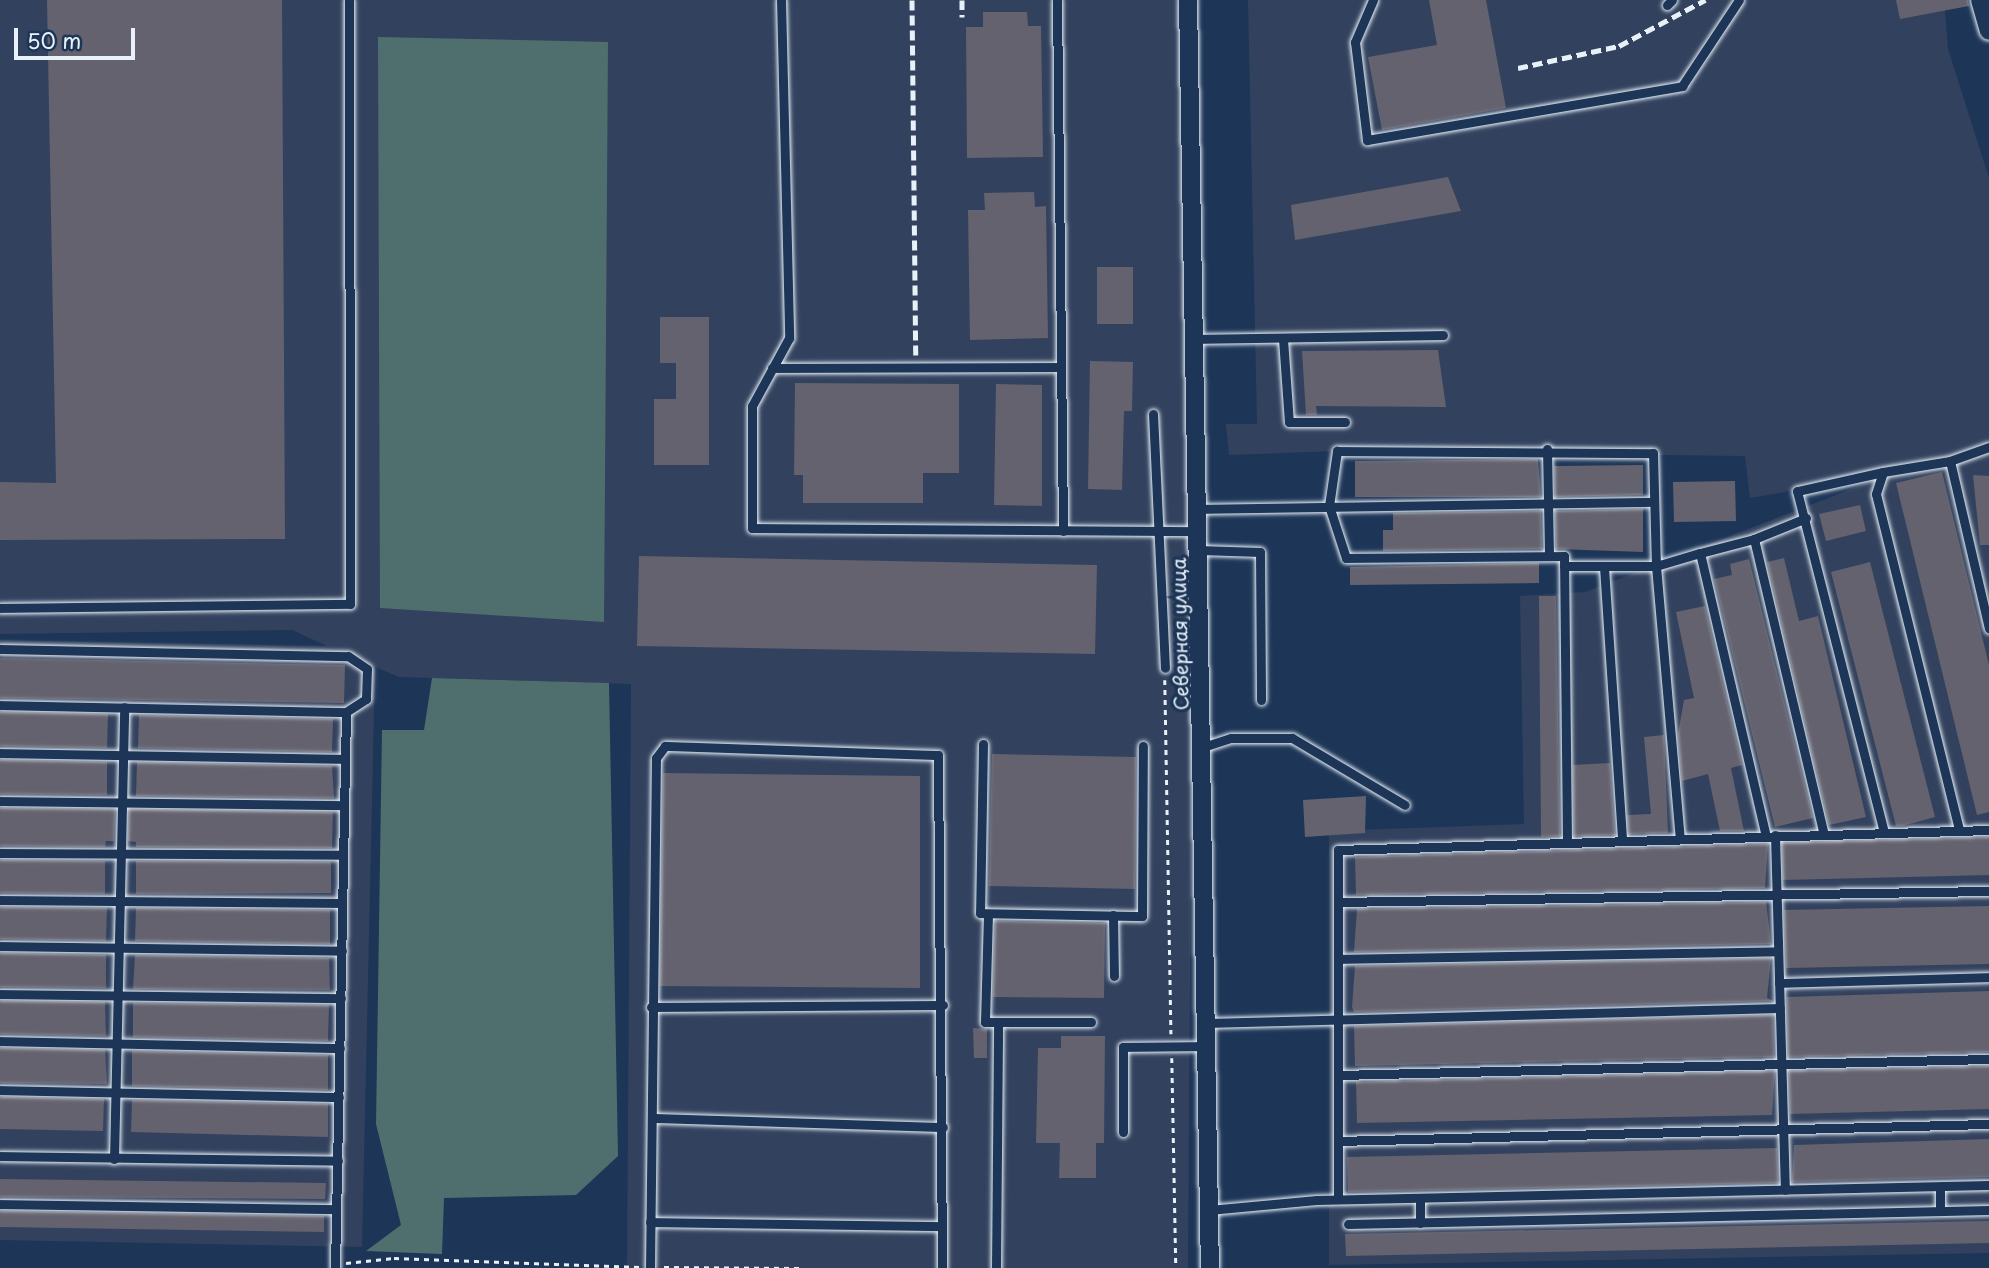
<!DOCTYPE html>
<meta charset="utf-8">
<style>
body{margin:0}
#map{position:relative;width:1989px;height:1268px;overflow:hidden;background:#1d3557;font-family:"Playpen Sans",sans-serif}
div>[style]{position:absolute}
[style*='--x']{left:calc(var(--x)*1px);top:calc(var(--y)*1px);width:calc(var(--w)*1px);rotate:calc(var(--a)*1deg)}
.built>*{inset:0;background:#32425e}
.green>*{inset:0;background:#4f6f6f}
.building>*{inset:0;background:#64626e}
.path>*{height:2.5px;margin-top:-1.25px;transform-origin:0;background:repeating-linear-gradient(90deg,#e8f1f8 0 5px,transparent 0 10px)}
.roads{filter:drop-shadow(0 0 2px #e8f1f8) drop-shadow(0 0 2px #e8f1f8)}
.lane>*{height:9px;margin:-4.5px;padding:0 4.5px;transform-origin:4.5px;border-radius:4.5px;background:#1d3557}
.street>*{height:18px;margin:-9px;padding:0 9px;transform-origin:9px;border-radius:9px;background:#1d3557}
.rail>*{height:5px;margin-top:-2.5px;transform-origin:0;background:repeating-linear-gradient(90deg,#e8f1f8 0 10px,transparent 0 15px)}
span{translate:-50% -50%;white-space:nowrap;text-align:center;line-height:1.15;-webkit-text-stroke:7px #1d3557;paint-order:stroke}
.street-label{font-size:19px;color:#e8f1f8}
.scale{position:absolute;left:14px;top:28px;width:121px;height:32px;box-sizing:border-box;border:4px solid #e8f1f8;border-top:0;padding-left:9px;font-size:21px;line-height:24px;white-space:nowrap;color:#e8f1f8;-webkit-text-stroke:5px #1d3557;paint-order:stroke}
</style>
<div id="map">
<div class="built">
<i style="clip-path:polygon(0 0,1178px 0,1192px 686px,1188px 1268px,627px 1268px,631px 684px,399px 677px,375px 667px,362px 1247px,0 1240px,0 640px,327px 646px,292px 630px,0 634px)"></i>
<i style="clip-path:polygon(1248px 0,1944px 0,1948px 49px,1989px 178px,1989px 1253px,1329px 1265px,1329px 831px,1524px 824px,1520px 596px,1585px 592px,1893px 473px,1750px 498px,1745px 456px,1337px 451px,1229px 455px,1226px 424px,1257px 424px)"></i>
</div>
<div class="green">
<i style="clip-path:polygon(378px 37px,608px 42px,604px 622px,380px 608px)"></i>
<i style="clip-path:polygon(432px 678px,609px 683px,618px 1156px,576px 1195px,444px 1198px,442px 1254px,366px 1251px,401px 1225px,376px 1124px,382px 730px,424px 730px)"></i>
</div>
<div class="building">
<i style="clip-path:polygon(47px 0,282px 0,285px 539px,0 540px,0 482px,56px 483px)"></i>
<i style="clip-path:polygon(1429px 0,1486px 0,1506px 108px,1382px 130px,1368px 57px,1437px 45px)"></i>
<i style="clip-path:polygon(1896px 0,1968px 0,1969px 6px,1900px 19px)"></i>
<i style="clip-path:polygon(983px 12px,1027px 12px,1028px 26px,1041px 26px,1043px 157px,967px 158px,966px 27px,983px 27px)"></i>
<i style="clip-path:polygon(1448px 177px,1461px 211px,1295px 240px,1291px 205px)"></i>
<i style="clip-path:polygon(1034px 192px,1035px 207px,1046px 206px,1048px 338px,970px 340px,968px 210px,985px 210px,984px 193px)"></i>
<i style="clip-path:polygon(1097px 267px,1133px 267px,1133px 324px,1097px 324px)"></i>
<i style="clip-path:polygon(660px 317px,709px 317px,709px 465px,654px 465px,654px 399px,676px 399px,676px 363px,660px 363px)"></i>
<i style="clip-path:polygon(1438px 350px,1446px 407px,1316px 406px,1317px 415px,1306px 415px,1302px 351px)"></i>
<i style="clip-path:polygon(1090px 361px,1133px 362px,1132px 411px,1124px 411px,1122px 490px,1088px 489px)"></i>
<i style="clip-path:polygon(795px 383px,959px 384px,959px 473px,923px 473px,923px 503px,803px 503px,803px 475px,794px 475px)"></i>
<i style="clip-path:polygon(996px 384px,1042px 385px,1042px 506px,994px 505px)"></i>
<i style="clip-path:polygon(1538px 459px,1541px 497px,1355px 497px,1355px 461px)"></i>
<i style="clip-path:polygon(1643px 465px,1643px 495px,1555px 497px,1554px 466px)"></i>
<i style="clip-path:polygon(1942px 472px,1989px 665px,1989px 812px,1977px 815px,1896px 483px)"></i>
<i style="clip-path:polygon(1973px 475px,1989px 476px,1989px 545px,1980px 545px)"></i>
<i style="clip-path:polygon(1735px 481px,1736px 521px,1674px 522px,1673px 482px)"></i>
<i style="clip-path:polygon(1860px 505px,1866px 531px,1826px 541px,1819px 514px)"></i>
<i style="clip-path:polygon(1643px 509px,1643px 552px,1556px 549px,1555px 511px)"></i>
<i style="clip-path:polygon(1541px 511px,1542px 549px,1383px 551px,1383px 530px,1393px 530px,1393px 513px)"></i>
<i style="clip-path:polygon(639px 556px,1097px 565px,1095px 654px,637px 646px)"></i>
<i style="clip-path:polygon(1784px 558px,1799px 621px,1818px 616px,1866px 817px,1829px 825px,1767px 562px)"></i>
<i style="clip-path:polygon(1749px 559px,1813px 818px,1775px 827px,1714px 579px,1732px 575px,1730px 564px)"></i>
<i style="clip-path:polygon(1870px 562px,1935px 817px,1902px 826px,1896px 826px,1831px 572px)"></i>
<i style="clip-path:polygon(1539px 563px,1539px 583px,1350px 585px,1350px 567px)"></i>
<i style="clip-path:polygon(1539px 596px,1556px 596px,1560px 836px,1541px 837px)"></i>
<i style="clip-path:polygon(1705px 606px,1742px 765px,1731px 768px,1744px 831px,1720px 831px,1708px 774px,1682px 781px,1678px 734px,1684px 700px,1694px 698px,1676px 612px)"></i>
<i style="clip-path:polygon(0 658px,345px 665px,344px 703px,0 698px)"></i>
<i style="clip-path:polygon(0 712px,108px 714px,107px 748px,0 746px)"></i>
<i style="clip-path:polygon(139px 715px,333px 719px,332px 752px,138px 748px)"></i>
<i style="clip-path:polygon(1664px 735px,1668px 833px,1629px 834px,1627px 815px,1651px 814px,1644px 737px)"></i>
<i style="clip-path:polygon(992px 754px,1136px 757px,1135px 889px,989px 886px)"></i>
<i style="clip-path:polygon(0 760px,107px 762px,107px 795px,0 794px)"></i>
<i style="clip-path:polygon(137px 762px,332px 766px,334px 798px,136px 796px)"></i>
<i style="clip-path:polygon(1610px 763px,1615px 835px,1574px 836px,1573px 765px)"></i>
<i style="clip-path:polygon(663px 773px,920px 776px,920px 988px,660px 986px)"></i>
<i style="clip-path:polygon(1366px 796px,1365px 833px,1305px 837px,1303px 800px)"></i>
<i style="clip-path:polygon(0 808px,115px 809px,114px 841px,106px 841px,105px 847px,0 846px)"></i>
<i style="clip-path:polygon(129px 809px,333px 812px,332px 848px,136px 847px,136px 842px,128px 841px)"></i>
<i style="clip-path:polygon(1989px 837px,1989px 875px,1783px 880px,1782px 843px)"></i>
<i style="clip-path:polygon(1768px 844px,1765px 888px,1356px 895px,1355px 857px)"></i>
<i style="clip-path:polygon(0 860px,105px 861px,105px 894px,0 893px)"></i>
<i style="clip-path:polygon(136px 861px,331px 862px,331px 893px,136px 894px)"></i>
<i style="clip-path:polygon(1766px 902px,1771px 944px,1354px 952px,1357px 909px)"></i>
<i style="clip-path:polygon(1989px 906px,1989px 964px,1786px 968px,1784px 910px)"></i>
<i style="clip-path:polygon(0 907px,107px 908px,106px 941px,0 939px)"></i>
<i style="clip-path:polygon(136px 908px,330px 910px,330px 944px,135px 941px)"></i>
<i style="clip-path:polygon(995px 921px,1105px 923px,1104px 998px,993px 997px)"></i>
<i style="clip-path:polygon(0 953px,106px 955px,106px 988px,0 987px)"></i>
<i style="clip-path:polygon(135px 955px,329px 958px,330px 990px,133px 989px)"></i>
<i style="clip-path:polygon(1771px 958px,1767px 998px,1773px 1001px,1354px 1012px,1352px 1007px,1355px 966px)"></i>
<i style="clip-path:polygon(1989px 991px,1989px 1052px,1788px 1057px,1787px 997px)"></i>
<i style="clip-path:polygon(0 1001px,105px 1002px,106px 1036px,0 1034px)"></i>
<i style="clip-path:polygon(133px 1003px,329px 1005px,328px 1041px,133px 1037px)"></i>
<i style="clip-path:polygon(1773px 1015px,1774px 1057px,1355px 1066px,1354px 1026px)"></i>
<i style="clip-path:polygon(973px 1028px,987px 1029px,987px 1058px,974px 1058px)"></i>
<i style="clip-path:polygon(1061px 1036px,1105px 1036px,1104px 1143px,1096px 1143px,1096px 1178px,1059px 1178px,1060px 1143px,1036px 1143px,1038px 1048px,1061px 1048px)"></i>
<i style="clip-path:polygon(0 1048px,105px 1050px,107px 1084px,0 1083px)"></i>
<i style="clip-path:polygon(132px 1051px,328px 1055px,328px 1090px,132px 1086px)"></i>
<i style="clip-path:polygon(1989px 1066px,1989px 1109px,1790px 1114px,1789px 1071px)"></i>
<i style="clip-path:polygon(1775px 1071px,1772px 1115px,1357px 1123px,1356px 1082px)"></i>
<i style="clip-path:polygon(0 1097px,104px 1099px,103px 1131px,0 1129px)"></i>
<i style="clip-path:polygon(132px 1100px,328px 1104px,328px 1137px,131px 1132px)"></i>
<i style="clip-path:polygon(1989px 1139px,1989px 1177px,1792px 1182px,1794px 1145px)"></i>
<i style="clip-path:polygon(1777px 1148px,1778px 1183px,1348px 1192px,1347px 1157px)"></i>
<i style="clip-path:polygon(0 1179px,326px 1183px,325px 1199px,0 1197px)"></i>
<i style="clip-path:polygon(0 1211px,324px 1216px,324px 1232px,0 1227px)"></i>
<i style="clip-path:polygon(1989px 1221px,1989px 1243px,1346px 1256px,1345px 1234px)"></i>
</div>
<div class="path">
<i style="--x:1165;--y:680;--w:354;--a:89"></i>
<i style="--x:1172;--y:1058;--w:210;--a:88.9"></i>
<i style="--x:346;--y:1263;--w:48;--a:-5.9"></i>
<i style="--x:394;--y:1258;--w:246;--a:2.1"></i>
<i style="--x:664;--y:1267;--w:137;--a:0.4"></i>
</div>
<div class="roads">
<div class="lane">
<i style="--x:781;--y:0;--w:338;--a:88.6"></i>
<i style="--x:789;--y:338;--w:77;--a:118.6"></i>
<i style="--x:752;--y:406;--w:122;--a:90"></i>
<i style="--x:752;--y:528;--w:447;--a:0.4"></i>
<i style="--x:1057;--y:0;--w:531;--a:89.35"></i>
<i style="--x:1373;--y:0;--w:46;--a:113.2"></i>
<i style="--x:1355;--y:42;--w:99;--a:83"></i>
<i style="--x:1367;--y:140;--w:320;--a:-9.7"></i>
<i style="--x:1682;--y:86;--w:103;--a:-56.5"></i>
<i style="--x:1667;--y:5;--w:7;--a:-45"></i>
<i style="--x:1195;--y:339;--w:248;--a:-0.9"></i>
<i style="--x:1283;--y:339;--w:83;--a:85.9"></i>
<i style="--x:1289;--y:422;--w:56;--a:0"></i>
<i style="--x:772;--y:368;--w:289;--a:-0.2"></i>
<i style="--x:1153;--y:414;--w:254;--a:87.3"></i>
<i style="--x:1989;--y:447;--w:41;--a:160.3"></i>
<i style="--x:1950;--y:461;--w:172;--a:76.9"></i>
<i style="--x:1547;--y:449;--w:107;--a:88.9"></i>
<i style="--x:1950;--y:461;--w:68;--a:170.7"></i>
<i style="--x:1883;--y:472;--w:23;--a:108"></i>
<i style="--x:1876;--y:494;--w:346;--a:76.1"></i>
<i style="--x:1883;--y:472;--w:88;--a:167.5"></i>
<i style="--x:1797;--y:491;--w:352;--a:75.7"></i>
<i style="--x:1198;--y:509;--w:456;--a:-0.9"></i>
<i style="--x:1806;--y:518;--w:56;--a:158"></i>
<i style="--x:1754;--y:539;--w:303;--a:76.7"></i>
<i style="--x:1754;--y:539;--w:56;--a:165.5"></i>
<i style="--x:1700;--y:553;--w:291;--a:76.9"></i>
<i style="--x:1199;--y:550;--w:61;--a:1.9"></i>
<i style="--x:1260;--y:552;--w:148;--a:89.6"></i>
<i style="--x:1564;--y:566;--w:92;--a:0"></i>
<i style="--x:1656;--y:566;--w:46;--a:-16.5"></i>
<i style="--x:1604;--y:567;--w:274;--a:86.2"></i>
<i style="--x:0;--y:608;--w:350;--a:-0.7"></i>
<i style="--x:350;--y:604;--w:604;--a:-90.09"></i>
<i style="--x:0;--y:649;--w:348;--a:1.2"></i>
<i style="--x:348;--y:656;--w:23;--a:34"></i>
<i style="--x:367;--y:669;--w:30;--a:92"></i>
<i style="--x:366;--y:699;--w:24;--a:147"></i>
<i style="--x:346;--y:712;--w:556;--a:91.13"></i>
<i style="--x:0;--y:705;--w:346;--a:1.2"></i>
<i style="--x:983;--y:744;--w:169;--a:91"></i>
<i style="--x:980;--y:913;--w:162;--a:1.1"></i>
<i style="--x:1142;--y:916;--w:170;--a:-89.7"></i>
<i style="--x:1203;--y:747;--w:29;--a:-18"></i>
<i style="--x:1231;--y:738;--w:61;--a:0"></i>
<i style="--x:1292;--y:738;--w:131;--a:30.7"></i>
<i style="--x:0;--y:753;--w:345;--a:1"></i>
<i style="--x:0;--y:801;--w:344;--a:0.7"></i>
<i style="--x:1775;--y:835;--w:355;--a:88.4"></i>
<i style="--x:1567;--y:842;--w:286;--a:-90.6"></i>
<i style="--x:1564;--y:556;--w:218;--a:179.5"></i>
<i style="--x:1346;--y:558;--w:55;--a:-108.1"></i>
<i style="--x:1329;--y:506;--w:56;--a:-81.7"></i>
<i style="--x:1337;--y:451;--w:316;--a:0.4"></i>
<i style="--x:1653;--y:453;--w:113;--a:88.5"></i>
<i style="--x:1656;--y:566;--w:273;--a:85"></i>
<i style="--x:0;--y:853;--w:343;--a:0.3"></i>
<i style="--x:0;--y:900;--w:342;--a:0.5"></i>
<i style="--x:1338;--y:902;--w:651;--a:-0.97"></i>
<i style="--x:988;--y:914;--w:108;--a:91.6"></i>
<i style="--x:985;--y:1022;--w:106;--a:0"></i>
<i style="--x:1113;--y:915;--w:61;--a:89.1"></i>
<i style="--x:0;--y:946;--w:342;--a:0.8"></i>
<i style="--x:1338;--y:959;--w:440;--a:-1"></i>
<i style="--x:1779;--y:983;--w:210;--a:-1.6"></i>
<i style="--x:0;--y:994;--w:341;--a:0.7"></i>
<i style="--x:651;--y:1007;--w:292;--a:-0.4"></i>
<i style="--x:1206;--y:1023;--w:574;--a:-1.5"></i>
<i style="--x:0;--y:1041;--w:340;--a:1.2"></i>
<i style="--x:1338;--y:1075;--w:651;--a:-1.41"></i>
<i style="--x:0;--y:1090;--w:339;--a:1.2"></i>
<i style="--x:652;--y:1118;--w:291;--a:1.8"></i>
<i style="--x:1123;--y:1132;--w:85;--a:-90"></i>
<i style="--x:1123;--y:1047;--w:84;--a:-0.7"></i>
<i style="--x:1338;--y:1141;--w:651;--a:-1.5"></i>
<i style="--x:0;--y:1156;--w:338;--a:0.8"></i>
<i style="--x:114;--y:1159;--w:452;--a:-88.7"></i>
<i style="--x:1420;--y:1198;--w:25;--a:90"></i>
<i style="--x:1338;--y:1199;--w:349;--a:-90"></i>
<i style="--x:1338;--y:850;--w:651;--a:-1.76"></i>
<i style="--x:0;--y:1204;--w:336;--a:0.9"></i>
<i style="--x:1209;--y:1210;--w:108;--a:-5.3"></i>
<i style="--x:1317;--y:1200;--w:672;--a:-1.28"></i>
<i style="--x:1940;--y:1211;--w:24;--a:-90"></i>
<i style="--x:650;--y:1222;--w:292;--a:0.8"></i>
<i style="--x:1348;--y:1224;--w:641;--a:-1.25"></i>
<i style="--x:650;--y:1268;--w:510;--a:-89.33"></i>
<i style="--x:656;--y:758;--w:15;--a:-53"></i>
<i style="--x:665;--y:746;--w:273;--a:1.9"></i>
<i style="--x:938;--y:755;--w:513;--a:89.55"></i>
<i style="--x:996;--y:1268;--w:246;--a:-89.5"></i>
</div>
<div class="street">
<i style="--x:1188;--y:0;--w:1268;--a:89.01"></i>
<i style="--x:1980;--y:0;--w:32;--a:74"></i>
</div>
</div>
<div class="rail">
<i style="--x:912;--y:0;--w:358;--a:89.4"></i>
<i style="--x:962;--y:0;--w:17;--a:90"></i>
<i style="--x:1518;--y:68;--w:103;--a:-12.3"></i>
<i style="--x:1619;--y:46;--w:98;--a:-28.1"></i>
</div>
<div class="street-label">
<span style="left:1180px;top:634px;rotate:-91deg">Северная улица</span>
</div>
<div class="scale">50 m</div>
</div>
